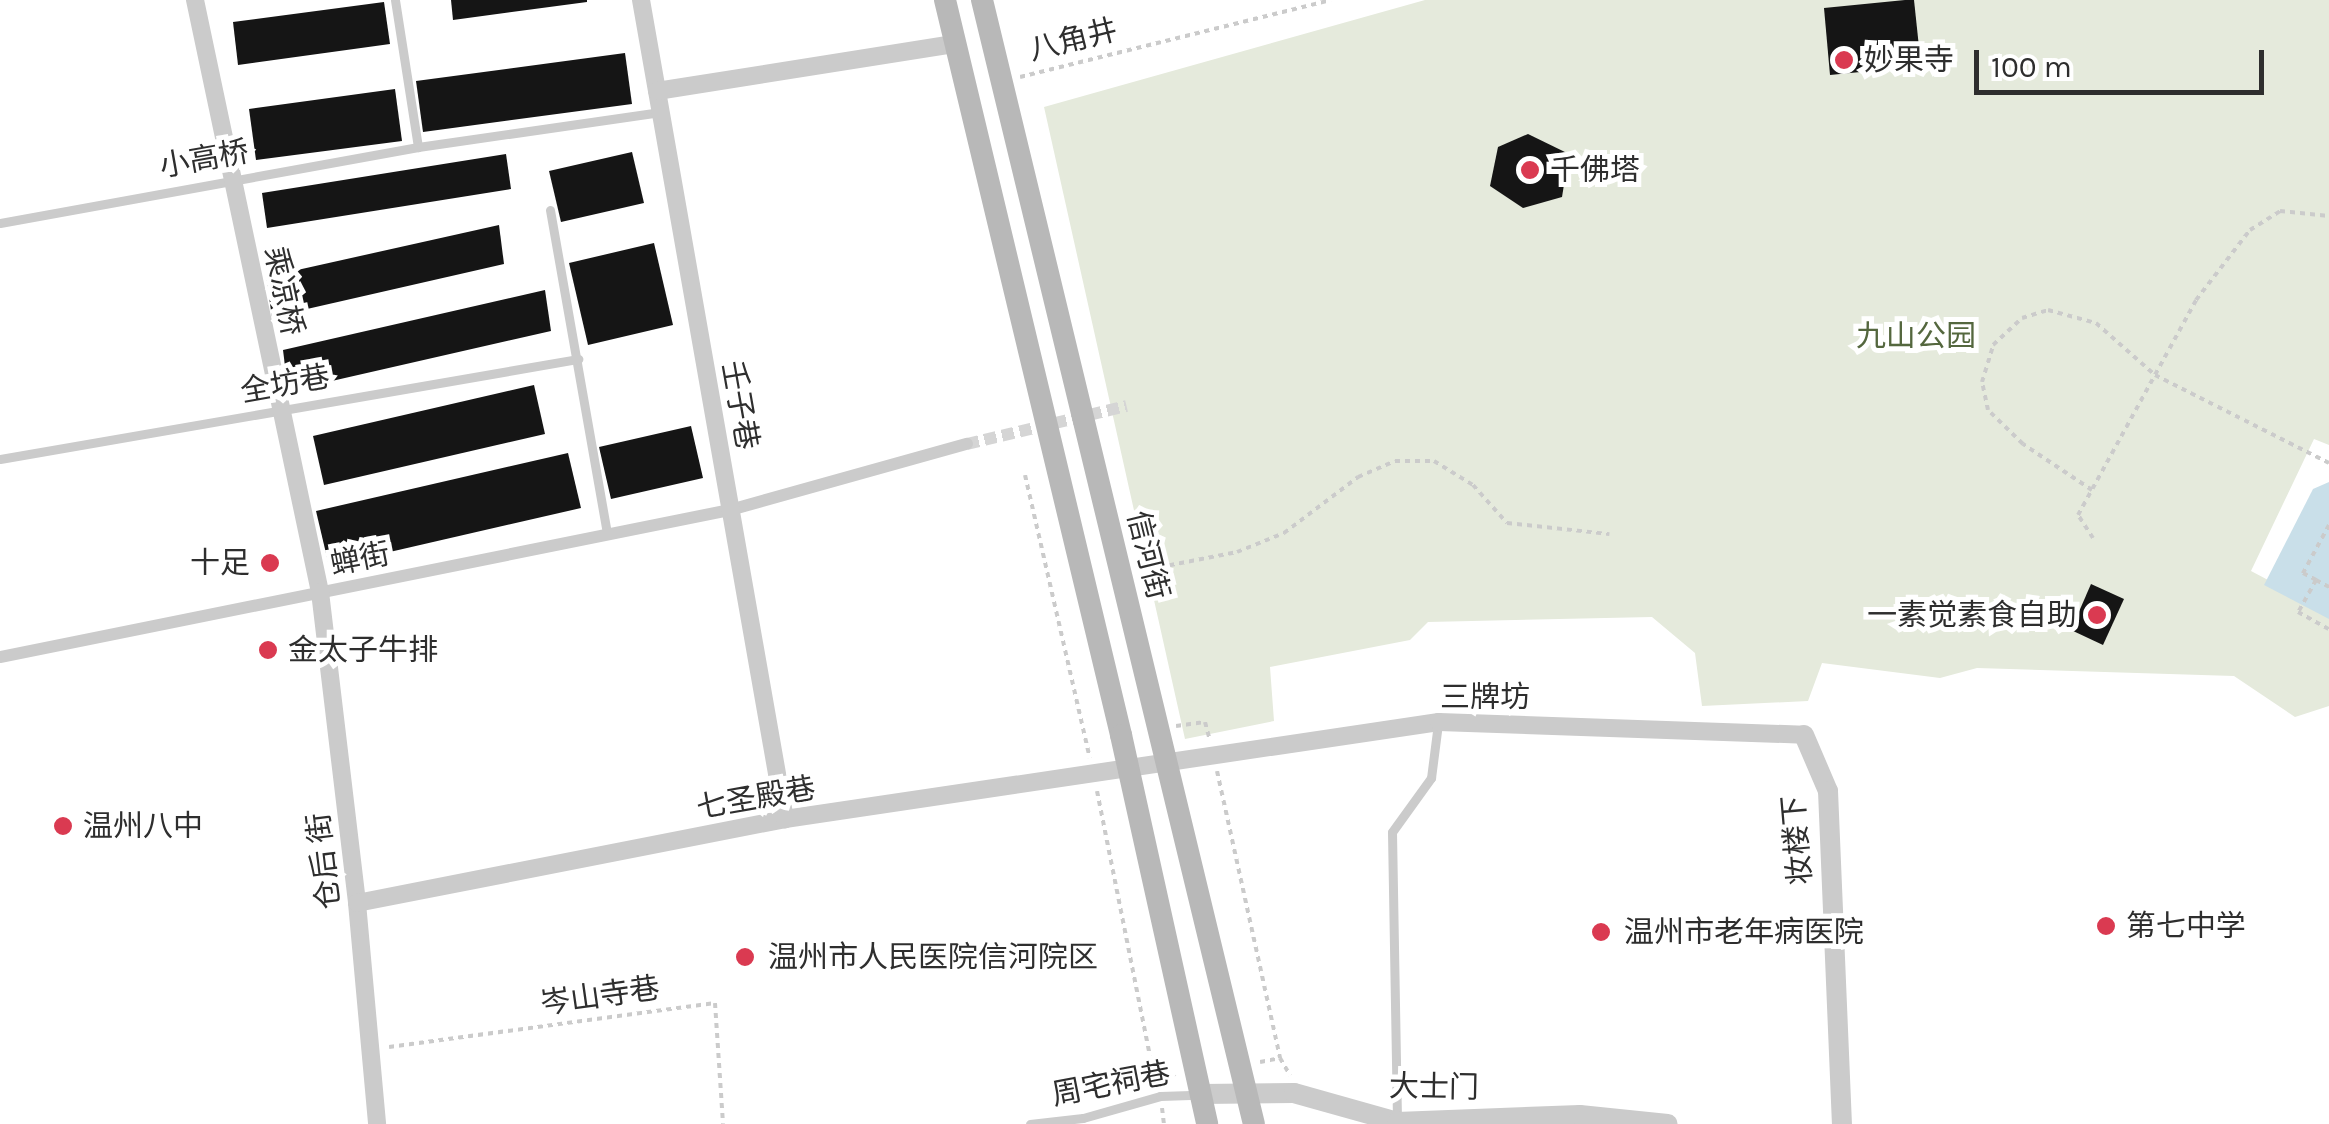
<!DOCTYPE html>
<meta charset="utf-8">
<style>
body{margin:0}
#map{position:relative;width:2329px;height:1124px;overflow:hidden;background:#fff;font-family:Karla,"Noto Sans SC",sans-serif}
div>[style]{position:absolute}
[style*='--x']{left:calc(var(--x)*1px);top:calc(var(--y)*1px);width:calc(var(--w)*1px);rotate:calc(var(--a)*1deg)}
.green>*{inset:0;background:#e5eadc}
.water>*{inset:0;background:#c9dfe9}
.building>*{inset:0;background:#151515}
.pedestrian-tunnel>*{height:12px;margin-top:-6px;transform-origin:0;background:repeating-linear-gradient(90deg,#d5d5d5 0 12px,transparent 0 18px)}
.path>*{height:4px;margin-top:-2px;transform-origin:0;background:repeating-linear-gradient(90deg,#cbcbcb 0 5px,transparent 0 10px)}
.service>*{height:9px;margin:-4.5px;padding:0 4.5px;transform-origin:4.5px;border-radius:4.5px;background:#cbcbcb}
.pedestrian>*{height:12px;margin:-6px;padding:0 6px;transform-origin:6px;border-radius:6px;background:#cbcbcb}
.minor>*{height:18px;margin:-9px;padding:0 9px;transform-origin:9px;border-radius:9px;background:#cbcbcb}
.tertiary>*{height:20px;margin:-10px;padding:0 10px;transform-origin:10px;border-radius:10px;background:#cbcbcb}
.secondary>*{height:22px;margin:-11px;padding:0 11px;transform-origin:11px;border-radius:11px;background:#b8b8b8}
.dots>*{width:28px;height:28px;translate:-50% -50%;box-sizing:border-box;border:5px solid #fff;border-radius:50%}
span{translate:-50% -50%;white-space:nowrap;text-align:center;line-height:1.15;-webkit-text-stroke:10px #fff;paint-order:stroke}
.street-label{font-size:30px;color:#2e2e2e}
.poi-label{font-size:30px;color:#2e2e2e}
.left{translate:0 -50%;text-align:left}
.right{translate:-100% -50%;text-align:right}
.park-label{font-size:30px;color:#54673e}
.scale{position:absolute;left:1974px;top:50px;width:290px;height:45px;box-sizing:border-box;border:5px solid #2e2e2e;border-top:0;padding-left:12px;font-size:30px;line-height:35px;white-space:nowrap;color:#2e2e2e;-webkit-text-stroke:8px #fff;paint-order:stroke}
</style>
<div id="map">
<div class="green">
<i style="clip-path:polygon(1425px 0,2329px 0,2329px 445px,2314px 439px,2251px 571px,2329px 612px,2329px 706px,2295px 717px,2234px 676px,1977px 668px,1940px 678px,1822px 663px,1808px 701px,1702px 706px,1695px 653px,1652px 617px,1428px 622px,1410px 640px,1270px 667px,1274px 721px,1185px 739px,1044px 107px)"></i>
</div>
<div class="water">
<i style="clip-path:polygon(2329px 482px,2329px 619px,2264px 585px,2313px 489px)"></i>
</div>
<div class="building">
<i style="clip-path:polygon(451px 0,587px 0,587px 2px,453px 20px)"></i>
<i style="clip-path:polygon(1905px 0,1914px 0,1921px 66px,1830px 75px,1824px 8px)"></i>
<i style="clip-path:polygon(384px 2px,390px 44px,238px 65px,233px 22px)"></i>
<i style="clip-path:polygon(625px 53px,632px 104px,423px 132px,416px 81px)"></i>
<i style="clip-path:polygon(395px 89px,402px 141px,256px 160px,249px 109px)"></i>
<i style="clip-path:polygon(1528px 134px,1569px 154px,1562px 197px,1523px 208px,1490px 186px,1498px 147px)"></i>
<i style="clip-path:polygon(632px 152px,644px 203px,561px 222px,549px 171px)"></i>
<i style="clip-path:polygon(506px 154px,511px 189px,267px 228px,262px 193px)"></i>
<i style="clip-path:polygon(499px 225px,504px 264px,272px 317px,266px 277px)"></i>
<i style="clip-path:polygon(654px 243px,673px 325px,588px 345px,569px 263px)"></i>
<i style="clip-path:polygon(545px 290px,551px 331px,288px 391px,283px 350px)"></i>
<i style="clip-path:polygon(534px 385px,545px 434px,324px 485px,313px 436px)"></i>
<i style="clip-path:polygon(691px 426px,703px 478px,611px 499px,599px 447px)"></i>
<i style="clip-path:polygon(568px 453px,581px 508px,329px 566px,316px 511px)"></i>
<i style="clip-path:polygon(2091px 584px,2124px 599px,2103px 645px,2071px 630px)"></i>
</div>
<div class="pedestrian-tunnel">
<i style="--x:967;--y:444;--w:164;--a:-13.4"></i>
</div>
<div class="path">
<i style="--x:1020;--y:77;--w:320;--a:-13.9"></i>
<i style="--x:1025;--y:475;--w:290;--a:77.1"></i>
<i style="--x:2092;--y:490;--w:83;--a:-146.3"></i>
<i style="--x:2023;--y:444;--w:49;--a:-135.8"></i>
<i style="--x:1988;--y:410;--w:29;--a:-102"></i>
<i style="--x:1982;--y:382;--w:39;--a:-73"></i>
<i style="--x:1993;--y:345;--w:40;--a:-43"></i>
<i style="--x:2022;--y:318;--w:27;--a:-17"></i>
<i style="--x:2048;--y:310;--w:50;--a:15.2"></i>
<i style="--x:2096;--y:323;--w:79;--a:41.4"></i>
<i style="--x:2155;--y:375;--w:195;--a:26.8"></i>
<i style="--x:2329;--y:525;--w:55;--a:118.4"></i>
<i style="--x:2303;--y:573;--w:15;--a:28"></i>
<i style="--x:2316;--y:580;--w:37;--a:119"></i>
<i style="--x:2298;--y:612;--w:35;--a:29"></i>
<i style="--x:2093;--y:538;--w:27;--a:-123"></i>
<i style="--x:2078;--y:515;--w:245;--a:-61.2"></i>
<i style="--x:2196;--y:300;--w:88;--a:-52.4"></i>
<i style="--x:2250;--y:230;--w:36;--a:-32"></i>
<i style="--x:2280;--y:211;--w:49;--a:5.8"></i>
<i style="--x:1140;--y:571;--w:99;--a:-11.1"></i>
<i style="--x:1237;--y:552;--w:51;--a:-22"></i>
<i style="--x:1284;--y:533;--w:93;--a:-37.1"></i>
<i style="--x:1358;--y:477;--w:40;--a:-23.4"></i>
<i style="--x:1395;--y:461;--w:39;--a:0"></i>
<i style="--x:1434;--y:461;--w:46;--a:31.6"></i>
<i style="--x:1473;--y:485;--w:51;--a:48.2"></i>
<i style="--x:1507;--y:523;--w:103;--a:6.2"></i>
<i style="--x:2316;--y:580;--w:15;--a:28"></i>
<i style="--x:1176;--y:726;--w:29;--a:-8"></i>
<i style="--x:1205;--y:722;--w:16;--a:75"></i>
<i style="--x:1217;--y:771;--w:294;--a:77.6"></i>
<i style="--x:1280;--y:1058;--w:20;--a:60"></i>
<i style="--x:1097;--y:791;--w:291;--a:78.7"></i>
<i style="--x:389;--y:1047;--w:329;--a:-7.7"></i>
<i style="--x:715;--y:1003;--w:121;--a:86.2"></i>
<i style="--x:1260;--y:1062;--w:20;--a:-11"></i>
<i style="--x:1156;--y:1084;--w:8;--a:-104"></i>
<i style="--x:1154;--y:1076;--w:22;--a:-5"></i>
<i style="--x:1162;--y:1108;--w:16;--a:83"></i>
</div>
<div class="service">
<i style="--x:395;--y:0;--w:149;--a:81.1"></i>
<i style="--x:418;--y:147;--w:245;--a:-8.2"></i>
<i style="--x:550;--y:210;--w:329;--a:80"></i>
<i style="--x:0;--y:223;--w:425;--a:-10.3"></i>
<i style="--x:0;--y:459;--w:587;--a:-9.82"></i>
<i style="--x:1397;--y:1119;--w:287;--a:-91"></i>
<i style="--x:1392;--y:832;--w:67;--a:-54.2"></i>
<i style="--x:1431;--y:778;--w:55;--a:-82.7"></i>
<i style="--x:1030;--y:1124;--w:53;--a:-6.5"></i>
<i style="--x:1083;--y:1118;--w:80;--a:-15.9"></i>
<i style="--x:1160;--y:1096;--w:38;--a:-2"></i>
</div>
<div class="pedestrian">
<i style="--x:0;--y:657;--w:745;--a:-11.39"></i>
<i style="--x:730;--y:510;--w:246;--a:-15.6"></i>
</div>
<div class="minor">
<i style="--x:195;--y:0;--w:605;--a:78.08"></i>
<i style="--x:320;--y:592;--w:313;--a:83.2"></i>
<i style="--x:357;--y:903;--w:222;--a:84.8"></i>
<i style="--x:641;--y:0;--w:832;--a:80.03"></i>
<i style="--x:657;--y:91;--w:302;--a:-9"></i>
<i style="--x:357;--y:903;--w:436;--a:-11.1"></i>
<i style="--x:785;--y:819;--w:661;--a:-8.44"></i>
<i style="--x:1439;--y:722;--w:365;--a:2"></i>
</div>
<div class="tertiary">
<i style="--x:1804;--y:735;--w:61;--a:66.8"></i>
<i style="--x:1828;--y:791;--w:333;--a:87.6"></i>
<i style="--x:1201;--y:1094;--w:93;--a:-0.6"></i>
<i style="--x:1294;--y:1093;--w:107;--a:15.7"></i>
<i style="--x:1397;--y:1122;--w:183;--a:-2.2"></i>
<i style="--x:1580;--y:1115;--w:88;--a:5.8"></i>
</div>
<div class="secondary">
<i style="--x:945;--y:0;--w:756;--a:76.53"></i>
<i style="--x:1121;--y:735;--w:398;--a:77.5"></i>
<i style="--x:982;--y:0;--w:1156;--a:76.4"></i>
</div>
<div class="dots">
<i style="left:1844px;top:60px;background:#da3a51"></i>
<i style="left:1530px;top:170px;background:#da3a51"></i>
<i style="left:270px;top:563px;background:#da3a51"></i>
<i style="left:2097px;top:615px;background:#da3a51"></i>
<i style="left:268px;top:650px;background:#da3a51"></i>
<i style="left:63px;top:826px;background:#da3a51"></i>
<i style="left:2106px;top:926px;background:#da3a51"></i>
<i style="left:1601px;top:932px;background:#da3a51"></i>
<i style="left:745px;top:957px;background:#da3a51"></i>
</div>
<div class="street-label">
<span style="left:1073px;top:40px;rotate:-14deg">八角井</span>
<span style="left:204px;top:159px;rotate:-10deg">小高桥</span>
<span style="left:284px;top:291px;rotate:78deg">乘凉桥</span>
<span style="left:285px;top:384px;rotate:-10deg">全坊巷</span>
<span style="left:740px;top:405px;rotate:80deg">壬子巷</span>
<span style="left:1148px;top:555px;rotate:76deg">信河街</span>
<span style="left:360px;top:559px;rotate:-11deg">蝉街</span>
<span style="left:1485px;top:697px">三牌坊</span>
<span style="left:756px;top:798px;rotate:-10deg">七圣殿巷</span>
<span style="left:1797px;top:840px;rotate:-95deg">妆楼下</span>
<span style="left:324px;top:861px;rotate:-97deg">仓后 街</span>
<span style="left:600px;top:996px;rotate:-8deg">岑山寺巷</span>
<span style="left:1111px;top:1084px;rotate:-11deg">周宅祠巷</span>
<span style="left:1434px;top:1087px;rotate:1deg">大士门</span>
</div>
<div class="poi-label">
<span class="left" style="left:1864px;top:60px">妙果寺</span>
<span class="left" style="left:1550px;top:170px">千佛塔</span>
<span class="right" style="left:250px;top:563px">十足</span>
<span class="right" style="left:2077px;top:615px">一素觉素食自助</span>
<span class="left" style="left:288px;top:650px">金太子牛排</span>
<span class="left" style="left:83px;top:826px">温州八中</span>
<span class="left" style="left:2126px;top:926px">第七中学</span>
<span class="left" style="left:1624px;top:932px">温州市老年病医院</span>
<span class="left" style="left:768px;top:957px">温州市人民医院信河院区</span>
</div>
<div class="park-label">
<span style="left:1916px;top:336px">九山公园</span>
</div>
<div class="scale">100 m</div>
</div>
